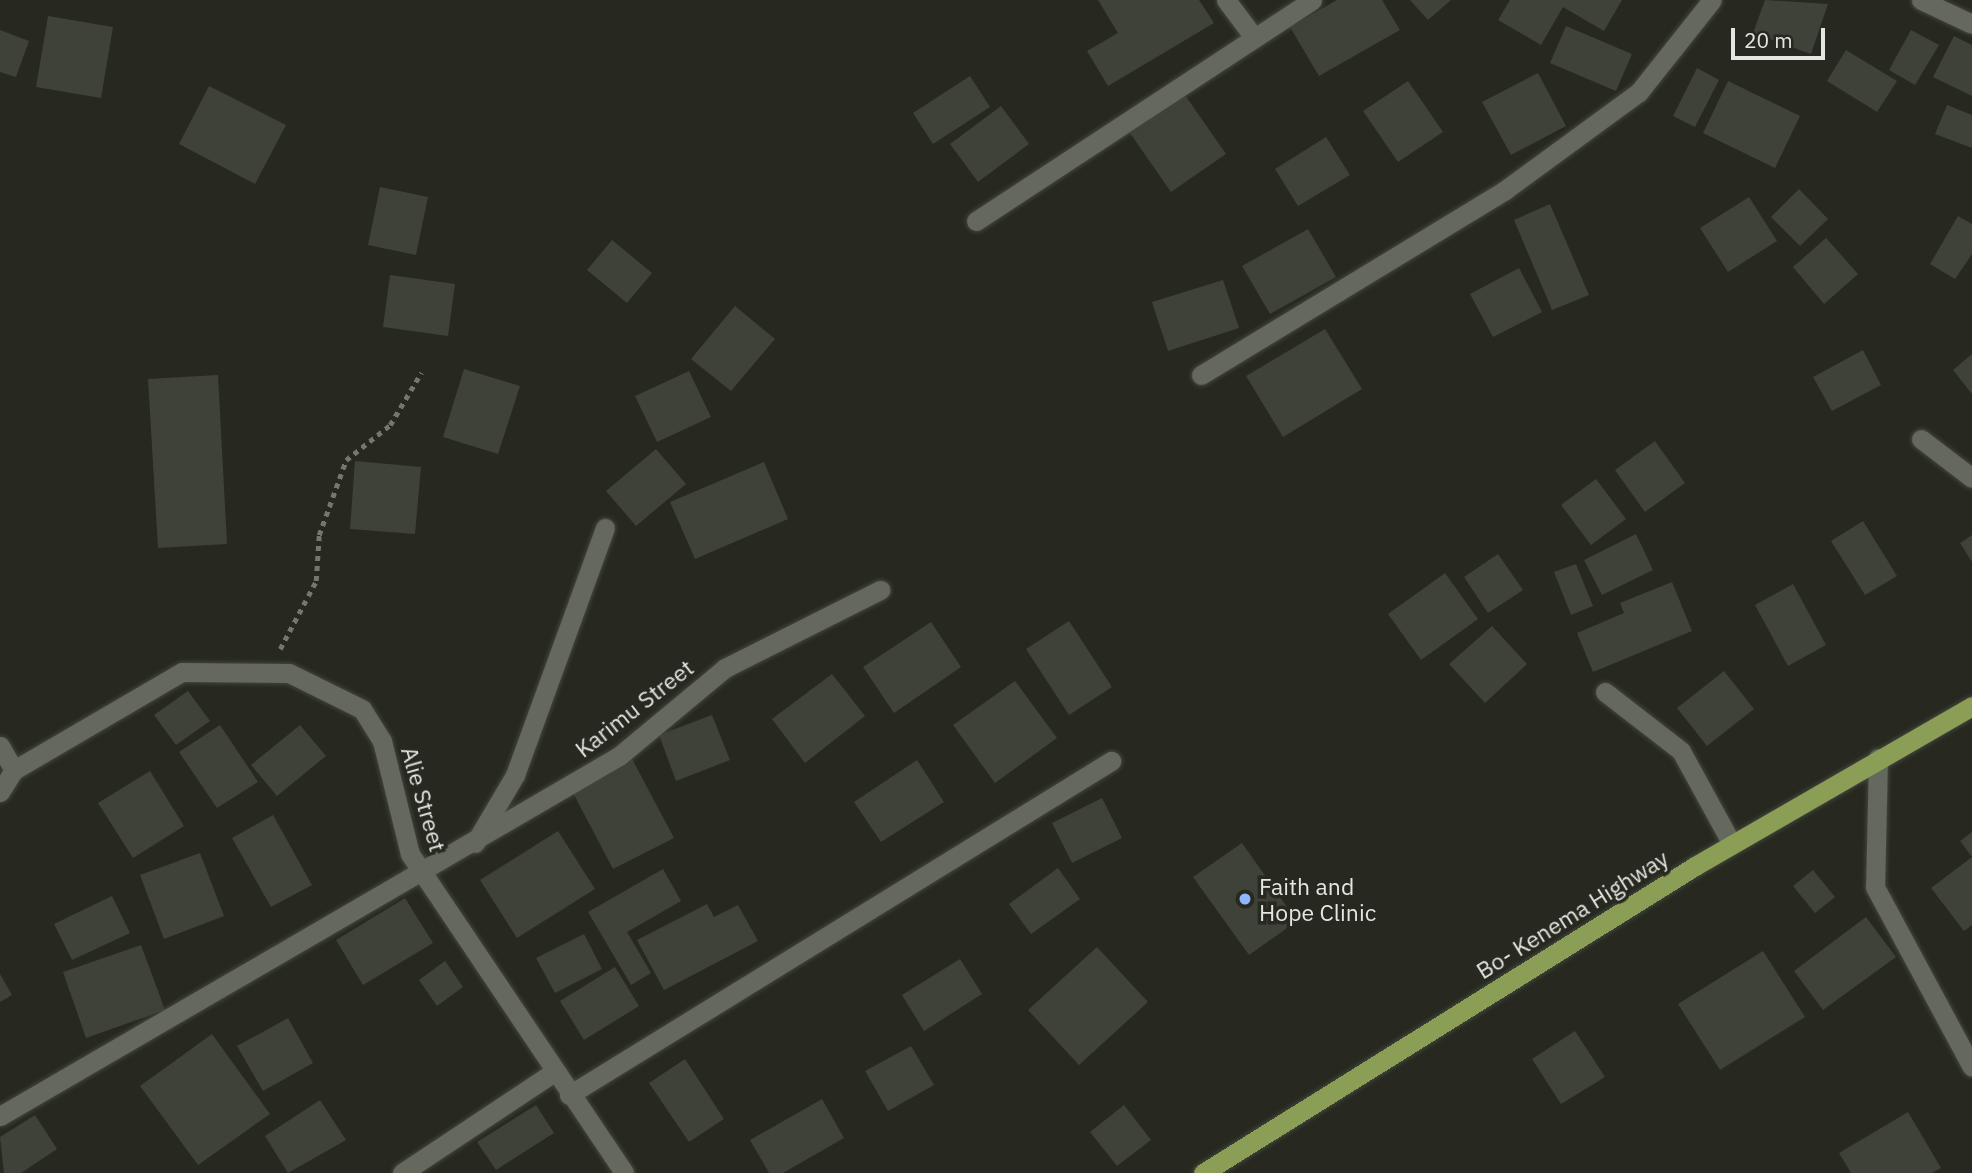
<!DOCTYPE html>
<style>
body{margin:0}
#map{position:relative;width:1972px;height:1173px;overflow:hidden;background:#272920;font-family:"IBM Plex Sans",sans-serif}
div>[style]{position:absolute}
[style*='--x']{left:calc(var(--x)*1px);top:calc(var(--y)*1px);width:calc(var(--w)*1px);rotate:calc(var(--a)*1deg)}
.building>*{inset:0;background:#3f4238}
.path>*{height:4.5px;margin-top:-2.25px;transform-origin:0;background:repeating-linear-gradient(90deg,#75776f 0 5px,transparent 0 10px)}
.roads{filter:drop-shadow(0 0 2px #43453d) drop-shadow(0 0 2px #43453d)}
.service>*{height:19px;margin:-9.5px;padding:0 9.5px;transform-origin:9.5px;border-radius:9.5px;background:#64685d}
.minor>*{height:19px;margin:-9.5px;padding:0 9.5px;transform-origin:9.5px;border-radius:9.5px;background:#64685d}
.trunk>*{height:19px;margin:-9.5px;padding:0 9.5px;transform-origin:9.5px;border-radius:9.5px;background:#8b9e56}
.dots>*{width:19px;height:19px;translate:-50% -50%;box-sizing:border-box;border:4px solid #272920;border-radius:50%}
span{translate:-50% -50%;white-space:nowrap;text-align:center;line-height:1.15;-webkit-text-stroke:7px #272920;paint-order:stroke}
.street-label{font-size:23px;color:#e4e6e0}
.poi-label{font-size:23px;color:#e4e6e0}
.left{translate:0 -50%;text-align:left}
.scale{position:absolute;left:1731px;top:28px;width:94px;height:32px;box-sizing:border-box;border:4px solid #e4e6e0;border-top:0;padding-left:9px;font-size:21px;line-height:24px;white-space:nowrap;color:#e4e6e0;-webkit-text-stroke:5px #272920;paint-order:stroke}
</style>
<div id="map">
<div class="building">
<i style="clip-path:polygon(1098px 0,1199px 0,1214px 23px,1108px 86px,1087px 51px,1118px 33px)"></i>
<i style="clip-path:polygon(1337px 0,1382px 0,1400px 30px,1319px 76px,1290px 27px)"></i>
<i style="clip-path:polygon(1410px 0,1451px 0,1428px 20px)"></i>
<i style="clip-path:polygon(1510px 0,1622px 0,1604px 31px,1563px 7px,1541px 45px,1498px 20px)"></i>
<i style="clip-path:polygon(1765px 0,1828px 4px,1811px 54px,1753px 33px)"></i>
<i style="clip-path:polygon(48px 16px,113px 27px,101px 98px,36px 87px)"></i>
<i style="clip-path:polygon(1566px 26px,1632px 54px,1616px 91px,1550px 63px)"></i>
<i style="clip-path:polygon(0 30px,29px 41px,16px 77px,0 72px)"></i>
<i style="clip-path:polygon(1911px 30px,1939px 45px,1915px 85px,1889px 70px)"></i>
<i style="clip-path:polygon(1954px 36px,1972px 45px,1972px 96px,1933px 77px)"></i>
<i style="clip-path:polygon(1846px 50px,1897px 81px,1877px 112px,1827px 81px)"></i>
<i style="clip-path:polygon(1697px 68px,1719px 80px,1695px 127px,1673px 116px)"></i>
<i style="clip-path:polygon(1538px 73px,1566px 126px,1511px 155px,1482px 102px)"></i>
<i style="clip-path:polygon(970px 76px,990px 107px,933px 144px,913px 113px)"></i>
<i style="clip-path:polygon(1408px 81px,1443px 132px,1398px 162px,1363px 111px)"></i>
<i style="clip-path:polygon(1728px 81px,1800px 116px,1775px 168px,1703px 133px)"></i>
<i style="clip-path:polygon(209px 86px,286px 125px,255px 184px,179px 144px)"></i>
<i style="clip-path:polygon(1185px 95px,1226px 154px,1171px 192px,1130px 133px)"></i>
<i style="clip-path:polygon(1947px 105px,1972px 115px,1972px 148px,1935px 134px)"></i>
<i style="clip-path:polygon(1001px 106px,1029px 144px,978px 182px,950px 144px)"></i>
<i style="clip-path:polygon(1326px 137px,1350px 175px,1298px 206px,1275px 169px)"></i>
<i style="clip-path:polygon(380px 187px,428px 197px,416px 255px,368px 245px)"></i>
<i style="clip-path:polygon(1799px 189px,1828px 219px,1800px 246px,1771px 217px)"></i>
<i style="clip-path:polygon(1749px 197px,1777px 241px,1728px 272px,1700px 228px)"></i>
<i style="clip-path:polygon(1550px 204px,1589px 295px,1552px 310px,1514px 220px)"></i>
<i style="clip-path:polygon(1958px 216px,1972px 224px,1972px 254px,1955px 279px,1930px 264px)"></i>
<i style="clip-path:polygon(1308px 229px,1336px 277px,1270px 314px,1242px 266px)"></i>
<i style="clip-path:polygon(1826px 238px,1858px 274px,1824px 304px,1793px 267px)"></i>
<i style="clip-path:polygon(612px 240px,652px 273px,627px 303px,587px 270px)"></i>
<i style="clip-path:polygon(1519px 268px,1542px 312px,1493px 337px,1470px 294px)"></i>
<i style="clip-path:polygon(390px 275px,455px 284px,448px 336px,383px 327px)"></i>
<i style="clip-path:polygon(1223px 280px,1239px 328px,1168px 351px,1152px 302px)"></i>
<i style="clip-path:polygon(735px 306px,775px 339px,731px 391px,691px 359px)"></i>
<i style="clip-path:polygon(1325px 329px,1362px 389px,1283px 437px,1246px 376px)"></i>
<i style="clip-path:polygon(1863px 350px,1881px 385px,1832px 411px,1813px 377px)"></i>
<i style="clip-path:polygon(1972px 354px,1972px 394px,1953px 370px)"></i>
<i style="clip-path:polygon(464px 369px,520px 386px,498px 454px,443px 437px)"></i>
<i style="clip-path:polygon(689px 371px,711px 417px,657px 442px,635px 396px)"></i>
<i style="clip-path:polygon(218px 375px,227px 544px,158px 548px,148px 379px)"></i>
<i style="clip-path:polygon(1655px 441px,1685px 483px,1645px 512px,1615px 470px)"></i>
<i style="clip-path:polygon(656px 449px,686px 484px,636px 526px,606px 491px)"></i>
<i style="clip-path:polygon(355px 461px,421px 467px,415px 534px,350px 529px)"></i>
<i style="clip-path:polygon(764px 462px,788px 519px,695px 559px,670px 502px)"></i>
<i style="clip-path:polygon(1596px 479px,1626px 519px,1591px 545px,1561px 505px)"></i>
<i style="clip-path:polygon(1863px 521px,1897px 576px,1865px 595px,1831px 541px)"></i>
<i style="clip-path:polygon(1636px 534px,1653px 570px,1602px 595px,1584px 560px)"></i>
<i style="clip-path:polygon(1972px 535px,1972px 562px,1960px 543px)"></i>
<i style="clip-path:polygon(1498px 554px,1523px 590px,1488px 613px,1464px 577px)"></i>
<i style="clip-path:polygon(1576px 564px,1593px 606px,1571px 615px,1554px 572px)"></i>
<i style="clip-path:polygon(1445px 573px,1478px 619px,1421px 660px,1388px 614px)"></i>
<i style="clip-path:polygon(1672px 582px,1692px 631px,1593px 672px,1577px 633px,1624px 613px,1620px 603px)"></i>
<i style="clip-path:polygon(1793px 584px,1826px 645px,1788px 666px,1755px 605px)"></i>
<i style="clip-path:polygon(1069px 621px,1112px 687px,1069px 715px,1026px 649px)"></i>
<i style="clip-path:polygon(931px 622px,961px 667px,894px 713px,863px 667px)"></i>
<i style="clip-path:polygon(1492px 626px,1527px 664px,1485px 703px,1449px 664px)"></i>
<i style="clip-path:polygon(1724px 671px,1754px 709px,1707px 746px,1677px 708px)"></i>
<i style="clip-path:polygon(832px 674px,865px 716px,805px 763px,772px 719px)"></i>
<i style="clip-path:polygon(1015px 681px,1057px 738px,995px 783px,953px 725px)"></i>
<i style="clip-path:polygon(188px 691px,210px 721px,176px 745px,154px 715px)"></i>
<i style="clip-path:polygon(712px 715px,730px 760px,676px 781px,659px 735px)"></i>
<i style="clip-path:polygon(220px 725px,258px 782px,217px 808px,179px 752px)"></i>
<i style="clip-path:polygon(300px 725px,326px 756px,277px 796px,251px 765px)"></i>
<i style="clip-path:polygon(631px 757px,674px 838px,613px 869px,571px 789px)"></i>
<i style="clip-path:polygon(917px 760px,944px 802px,881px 842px,854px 802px)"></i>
<i style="clip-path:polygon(150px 771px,184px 826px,133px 858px,98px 803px)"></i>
<i style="clip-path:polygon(1102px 798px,1122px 838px,1072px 863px,1052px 823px)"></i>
<i style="clip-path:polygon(273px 815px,312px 885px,271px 907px,232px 838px)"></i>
<i style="clip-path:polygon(558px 831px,595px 889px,517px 938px,480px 880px)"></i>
<i style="clip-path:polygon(1972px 832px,1972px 925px,1964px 931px,1931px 888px,1972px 857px,1960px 841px)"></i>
<i style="clip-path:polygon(1242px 843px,1297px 921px,1249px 955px,1193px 877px)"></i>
<i style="clip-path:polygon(200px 853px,224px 916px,164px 939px,140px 875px)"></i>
<i style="clip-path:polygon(1058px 868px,1080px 899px,1031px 934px,1009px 904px)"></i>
<i style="clip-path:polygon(663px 869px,681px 901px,627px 932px,651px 973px,631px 985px,588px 912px)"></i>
<i style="clip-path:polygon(1813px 870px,1835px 897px,1815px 913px,1793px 886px)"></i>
<i style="clip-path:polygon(112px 896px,130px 933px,72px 960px,54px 924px)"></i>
<i style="clip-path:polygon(405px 898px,433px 943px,363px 985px,336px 940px)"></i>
<i style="clip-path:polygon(707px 904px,714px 917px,738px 905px,758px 941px,664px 990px,637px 940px)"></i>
<i style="clip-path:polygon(1866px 917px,1896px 957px,1823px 1010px,1794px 971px)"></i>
<i style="clip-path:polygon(584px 934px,602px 969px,555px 993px,536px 958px)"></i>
<i style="clip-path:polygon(141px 945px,165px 1010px,86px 1038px,63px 972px)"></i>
<i style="clip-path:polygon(1097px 947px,1148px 1002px,1079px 1065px,1028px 1010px)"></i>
<i style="clip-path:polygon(1763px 951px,1805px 1017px,1720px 1070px,1678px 1004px)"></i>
<i style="clip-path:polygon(960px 959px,982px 994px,924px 1031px,902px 995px)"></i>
<i style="clip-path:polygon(445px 961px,463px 987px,437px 1006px,419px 980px)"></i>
<i style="clip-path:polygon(615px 967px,639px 1006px,584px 1040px,560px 1001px)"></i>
<i style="clip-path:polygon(0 974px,12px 995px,0 1002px)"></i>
<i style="clip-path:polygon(288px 1018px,313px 1063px,263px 1091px,237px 1046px)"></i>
<i style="clip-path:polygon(1575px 1031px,1605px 1077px,1561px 1104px,1532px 1059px)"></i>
<i style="clip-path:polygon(212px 1034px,270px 1114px,198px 1165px,140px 1086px)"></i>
<i style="clip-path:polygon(911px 1046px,934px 1085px,888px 1111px,865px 1071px)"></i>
<i style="clip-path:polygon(685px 1059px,724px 1119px,689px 1142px,649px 1083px)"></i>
<i style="clip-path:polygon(822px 1099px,844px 1138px,783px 1173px,769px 1173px,750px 1140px)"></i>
<i style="clip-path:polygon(320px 1100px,346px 1140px,288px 1173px,265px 1136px)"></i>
<i style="clip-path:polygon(536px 1105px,554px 1133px,496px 1170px,477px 1142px)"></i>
<i style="clip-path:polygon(1124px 1105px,1151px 1140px,1117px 1166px,1090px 1132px)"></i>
<i style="clip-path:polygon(1908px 1112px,1941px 1168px,1932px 1173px,1851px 1173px,1839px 1153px)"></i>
<i style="clip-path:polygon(35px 1115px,57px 1149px,21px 1173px,4px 1173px,0 1137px)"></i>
</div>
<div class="path">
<i style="--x:280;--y:649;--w:77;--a:-62.1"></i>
<i style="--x:316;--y:581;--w:46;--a:-86.3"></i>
<i style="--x:319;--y:535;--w:80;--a:-70.2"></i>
<i style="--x:346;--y:460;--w:56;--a:-38.5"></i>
<i style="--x:390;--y:425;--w:61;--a:-59.2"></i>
</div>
<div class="roads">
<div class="service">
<i style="--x:1921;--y:439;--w:64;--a:37.4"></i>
</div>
<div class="minor">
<i style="--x:1226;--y:0;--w:45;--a:53.1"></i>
<i style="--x:1921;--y:0;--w:56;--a:25.2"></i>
<i style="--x:976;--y:221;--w:402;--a:-33.3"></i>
<i style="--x:1201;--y:375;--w:356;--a:-31.3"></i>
<i style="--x:1505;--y:190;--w:166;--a:-36.2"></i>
<i style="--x:1639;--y:92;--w:117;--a:-51.6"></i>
<i style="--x:1605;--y:692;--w:96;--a:37.8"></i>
<i style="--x:1681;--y:751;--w:106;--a:61.3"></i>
<i style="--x:0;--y:746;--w:28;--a:60"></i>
<i style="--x:1878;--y:758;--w:129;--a:91.3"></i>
<i style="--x:1875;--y:887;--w:204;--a:61.7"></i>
<i style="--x:0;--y:792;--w:26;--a:-58"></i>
<i style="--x:14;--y:770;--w:194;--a:-30.3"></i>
<i style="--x:182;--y:672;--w:107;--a:0.5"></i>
<i style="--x:289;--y:673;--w:81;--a:26.3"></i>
<i style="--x:362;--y:709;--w:38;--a:58"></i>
<i style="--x:382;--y:741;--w:116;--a:76.1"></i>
<i style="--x:410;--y:854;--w:384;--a:56.1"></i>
<i style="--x:475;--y:843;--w:79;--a:-59.5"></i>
<i style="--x:515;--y:775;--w:263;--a:-70"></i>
<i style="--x:569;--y:1095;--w:637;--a:-31.64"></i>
<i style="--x:0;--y:1116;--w:716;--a:-30.18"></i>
<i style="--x:619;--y:756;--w:138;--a:-39.7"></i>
<i style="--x:725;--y:668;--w:174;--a:-26.7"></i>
<i style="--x:402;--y:1173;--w:182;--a:-33.6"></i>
</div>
<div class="trunk">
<i style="--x:1203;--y:1173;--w:580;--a:-31.96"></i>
<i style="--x:1695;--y:866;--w:320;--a:-30"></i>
</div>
</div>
<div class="dots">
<i style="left:1245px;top:899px;background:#8db9fc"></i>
</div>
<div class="street-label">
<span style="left:634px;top:708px;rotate:-38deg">Karimu Street</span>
<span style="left:424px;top:799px;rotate:74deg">Alie Street</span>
<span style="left:1572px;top:914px;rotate:-32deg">Bo- Kenema Highway</span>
</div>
<div class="poi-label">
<span class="left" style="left:1259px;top:899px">Faith and<br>Hope Clinic</span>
</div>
<div class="scale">20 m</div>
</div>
